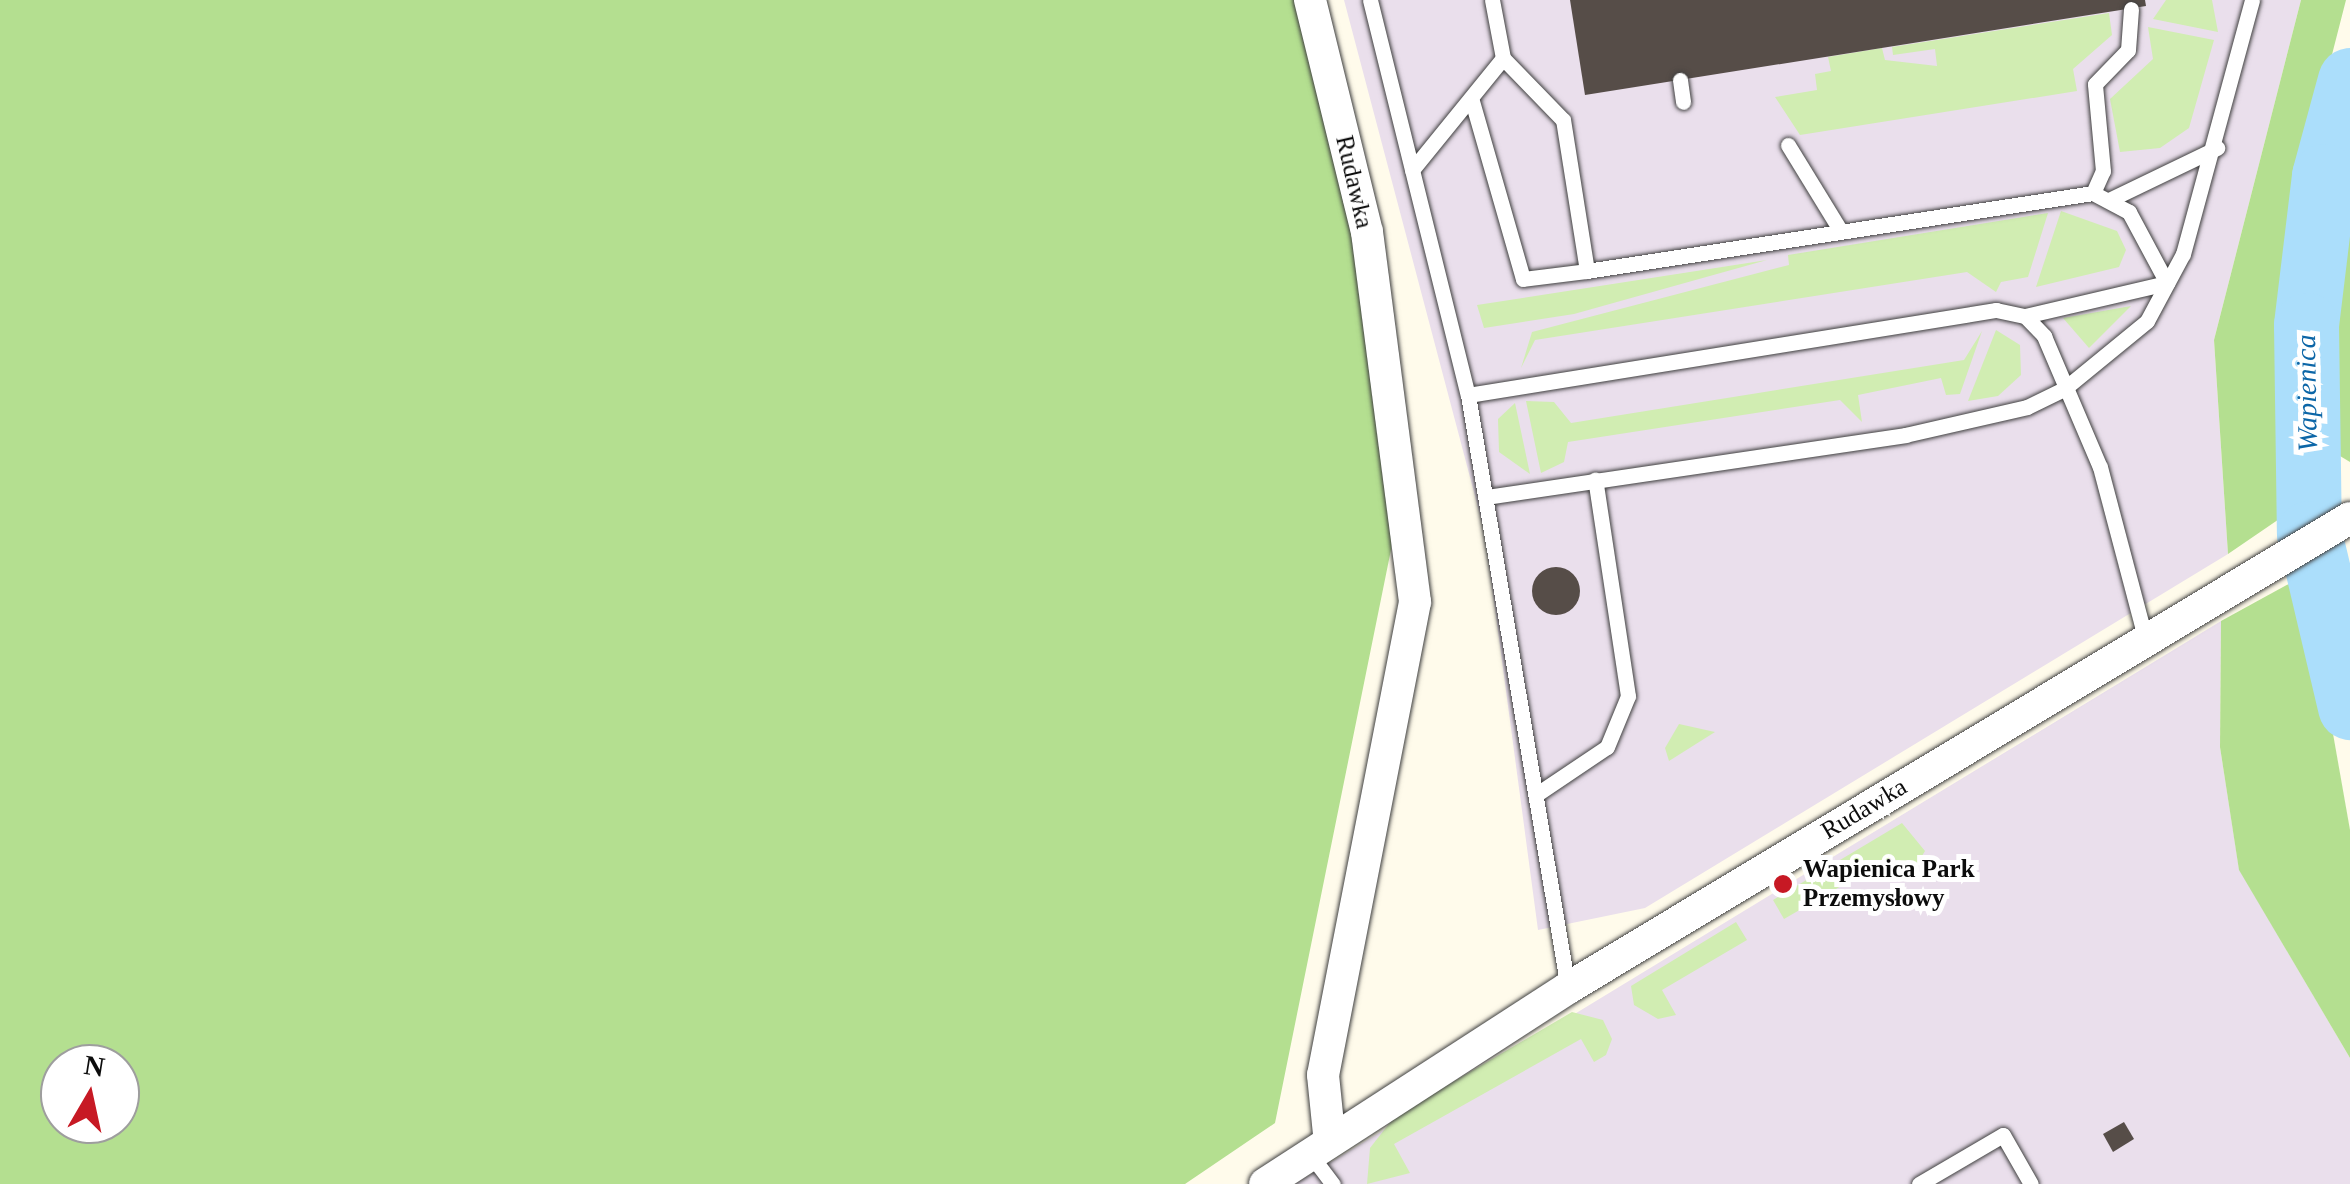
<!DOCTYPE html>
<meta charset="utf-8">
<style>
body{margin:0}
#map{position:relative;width:2350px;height:1184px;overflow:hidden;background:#fffbeb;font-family:"Times New Roman",serif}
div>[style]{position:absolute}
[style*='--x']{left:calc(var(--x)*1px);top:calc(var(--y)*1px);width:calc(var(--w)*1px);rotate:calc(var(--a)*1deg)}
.industrial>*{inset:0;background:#eadfec}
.green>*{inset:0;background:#d1edb2}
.forest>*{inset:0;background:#b4df90}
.river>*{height:65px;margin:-32.5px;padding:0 32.5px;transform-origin:32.5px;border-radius:32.5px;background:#abdefb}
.building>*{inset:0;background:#564d48}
.round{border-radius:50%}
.roads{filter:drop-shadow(0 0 2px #3f3f3f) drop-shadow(0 0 2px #3f3f3f)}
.lane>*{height:15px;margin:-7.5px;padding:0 7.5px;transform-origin:7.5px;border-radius:7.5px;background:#fff}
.street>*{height:32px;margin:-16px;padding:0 16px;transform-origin:16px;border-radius:16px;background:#fff}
.dots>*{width:28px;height:28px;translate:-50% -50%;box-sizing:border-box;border:5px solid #fff;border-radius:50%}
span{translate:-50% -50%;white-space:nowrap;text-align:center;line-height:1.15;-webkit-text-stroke:10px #fff;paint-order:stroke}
.street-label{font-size:25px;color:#0c0c0c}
.poi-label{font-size:25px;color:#0c0c0c;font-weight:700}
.left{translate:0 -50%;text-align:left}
.water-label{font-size:28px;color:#0c66a7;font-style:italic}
.north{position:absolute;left:40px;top:1044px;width:100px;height:100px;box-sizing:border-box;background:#fff;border:2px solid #9e9e9e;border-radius:50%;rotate:9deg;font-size:28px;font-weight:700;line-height:40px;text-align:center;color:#0c0c0c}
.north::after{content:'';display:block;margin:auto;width:35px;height:45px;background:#c71924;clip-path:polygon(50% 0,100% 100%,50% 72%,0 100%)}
</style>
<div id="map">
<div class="industrial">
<i style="clip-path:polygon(1344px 0,2301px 0,2214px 340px,2228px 554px,1645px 908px,1538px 930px,1485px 534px)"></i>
<i style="clip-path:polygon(2221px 621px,2220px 747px,2239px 869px,2350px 1058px,2350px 1184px,1295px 1184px)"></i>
</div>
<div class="green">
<i style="clip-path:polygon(2166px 0,2212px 0,2218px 32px,2153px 19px)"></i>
<i style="clip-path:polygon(2109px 13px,2112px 35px,2073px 69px,2077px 91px,1800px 135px,1775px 97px,1817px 90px,1815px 74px,1831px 71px,1828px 57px,1882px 48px,1885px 60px,1937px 66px,1935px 49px,1893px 55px,1892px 47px)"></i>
<i style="clip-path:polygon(2148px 27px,2214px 40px,2189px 128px,2160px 148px,2120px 152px,2110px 99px,2153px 59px)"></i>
<i style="clip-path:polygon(2061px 211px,2117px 231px,2126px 250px,2119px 267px,2036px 287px)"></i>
<i style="clip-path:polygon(2048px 213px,2028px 277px,2001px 282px,1996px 292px,1967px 272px,1535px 340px,1521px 368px,1532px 332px,1789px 265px,1788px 255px)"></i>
<i style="clip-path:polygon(1767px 260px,1574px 314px,1484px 328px,1477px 305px)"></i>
<i style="clip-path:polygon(2131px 306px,2089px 348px,2063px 318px)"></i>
<i style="clip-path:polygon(1996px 330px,2020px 345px,2021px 375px,1998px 396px,1968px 401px)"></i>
<i style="clip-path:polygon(1982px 331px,1960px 394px,1946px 395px,1941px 378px,1858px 395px,1862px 422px,1840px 400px,1568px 442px,1564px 462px,1541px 473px,1526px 401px,1554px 402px,1571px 423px,1964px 360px)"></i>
<i style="clip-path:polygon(1515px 403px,1530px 474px,1499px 452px,1498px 419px)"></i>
<i style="clip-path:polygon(1679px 724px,1715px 732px,1669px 761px,1665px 748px)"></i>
<i style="clip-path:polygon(1902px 823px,1925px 851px,1908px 879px,1893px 856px,1784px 919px,1773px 900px)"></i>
<i style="clip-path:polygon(1736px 922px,1747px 940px,1662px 990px,1676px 1015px,1658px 1019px,1634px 1005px,1631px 986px)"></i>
<i style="clip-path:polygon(1572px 1012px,1603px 1020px,1612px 1039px,1606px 1055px,1594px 1062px,1581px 1039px,1394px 1144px,1410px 1173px,1367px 1184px,1370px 1148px,1395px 1116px)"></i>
</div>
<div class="forest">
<i style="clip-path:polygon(evenodd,0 0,1297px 0,1358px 241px,1396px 525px,1275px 1123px,1185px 1184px,0 1184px,0 0,60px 1064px,120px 1064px,120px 1124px,60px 1124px,60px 1064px)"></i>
<i style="clip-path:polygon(2301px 0,2346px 0,2297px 191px,2291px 511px,2228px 554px,2214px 340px)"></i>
<i style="clip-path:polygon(2350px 188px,2350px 462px,2335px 453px,2331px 290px)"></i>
<i style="clip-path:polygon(2305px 575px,2350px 830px,2350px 1058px,2239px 870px,2220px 747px,2221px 621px)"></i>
</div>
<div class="river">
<i style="--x:2350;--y:80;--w:99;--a:105.2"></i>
<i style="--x:2324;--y:176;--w:150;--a:96.9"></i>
<i style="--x:2306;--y:325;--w:208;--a:89.2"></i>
<i style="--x:2309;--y:533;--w:179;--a:76.7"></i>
</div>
<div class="building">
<i style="clip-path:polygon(1570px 0,2145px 0,2146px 6px,1585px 95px)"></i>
<i class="round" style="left:1532px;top:567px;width:48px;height:48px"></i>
<i style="clip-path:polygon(2124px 1122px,2134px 1139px,2113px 1152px,2103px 1134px)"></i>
</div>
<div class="roads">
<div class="lane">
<i style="--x:1370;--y:0;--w:407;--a:76.1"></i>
<i style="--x:1468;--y:395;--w:601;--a:80.43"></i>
<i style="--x:1680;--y:80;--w:22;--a:82"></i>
<i style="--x:1472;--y:101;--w:185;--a:74"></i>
<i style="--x:1523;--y:279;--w:64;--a:-7.1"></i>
<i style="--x:1788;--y:145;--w:100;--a:58.5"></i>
<i style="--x:1412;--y:170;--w:144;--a:-50.9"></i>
<i style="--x:2093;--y:193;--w:24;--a:-66"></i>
<i style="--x:2103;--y:171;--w:87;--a:-95.3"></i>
<i style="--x:2095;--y:84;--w:47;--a:-45.9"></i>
<i style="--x:2128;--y:50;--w:41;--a:-85.8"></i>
<i style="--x:2111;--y:199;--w:118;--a:-25.7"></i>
<i style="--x:2025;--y:316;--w:28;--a:46"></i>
<i style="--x:2044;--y:336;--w:142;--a:66.9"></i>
<i style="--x:2100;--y:467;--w:180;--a:75.2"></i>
<i style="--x:1468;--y:395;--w:535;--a:-9.15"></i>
<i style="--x:1996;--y:310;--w:30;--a:12"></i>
<i style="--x:2025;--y:316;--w:146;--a:-13.1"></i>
<i style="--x:2167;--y:283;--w:81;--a:-118.2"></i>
<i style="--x:2129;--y:212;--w:41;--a:-152.2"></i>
<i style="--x:2093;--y:193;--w:512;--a:171.24"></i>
<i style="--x:1587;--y:271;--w:153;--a:-99"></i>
<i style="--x:1563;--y:120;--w:86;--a:-134.1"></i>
<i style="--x:1503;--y:58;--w:59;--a:-100.7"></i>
<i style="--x:1486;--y:497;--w:424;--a:-8.4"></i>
<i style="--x:1905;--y:435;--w:125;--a:-12.9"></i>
<i style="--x:2027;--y:407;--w:41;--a:-25.9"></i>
<i style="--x:2064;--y:389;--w:107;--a:-39.3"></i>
<i style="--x:2147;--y:321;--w:76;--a:-61.8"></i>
<i style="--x:2183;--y:254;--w:263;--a:-74.8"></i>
<i style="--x:1537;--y:794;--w:84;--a:-33.9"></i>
<i style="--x:1607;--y:747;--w:55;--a:-67.6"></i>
<i style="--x:1628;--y:696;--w:219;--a:-98.6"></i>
<i style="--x:1310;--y:1154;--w:38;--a:53"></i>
<i style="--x:1919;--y:1184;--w:97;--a:-30.3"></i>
<i style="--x:2003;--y:1135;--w:56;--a:60.3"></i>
</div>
<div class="street">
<i style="--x:1310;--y:0;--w:239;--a:76.2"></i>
<i style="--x:1367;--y:232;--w:373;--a:82.6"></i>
<i style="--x:1415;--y:602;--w:482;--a:101"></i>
<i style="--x:1323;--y:1075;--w:59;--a:84.2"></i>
<i style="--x:1265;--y:1184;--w:361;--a:-32.9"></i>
<i style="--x:1568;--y:988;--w:912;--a:-31.01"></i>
</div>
</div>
<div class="dots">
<i style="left:1783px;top:884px;background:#c71924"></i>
</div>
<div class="street-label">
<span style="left:1354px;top:182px;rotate:77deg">Rudawka</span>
<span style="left:1864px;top:809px;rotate:-31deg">Rudawka</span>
</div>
<div class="poi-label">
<span class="left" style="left:1803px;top:884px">Wapienica Park<br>Przemysłowy</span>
</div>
<div class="water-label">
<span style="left:2307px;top:393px;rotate:-91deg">Wapienica</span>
</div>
<div class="north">N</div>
</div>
